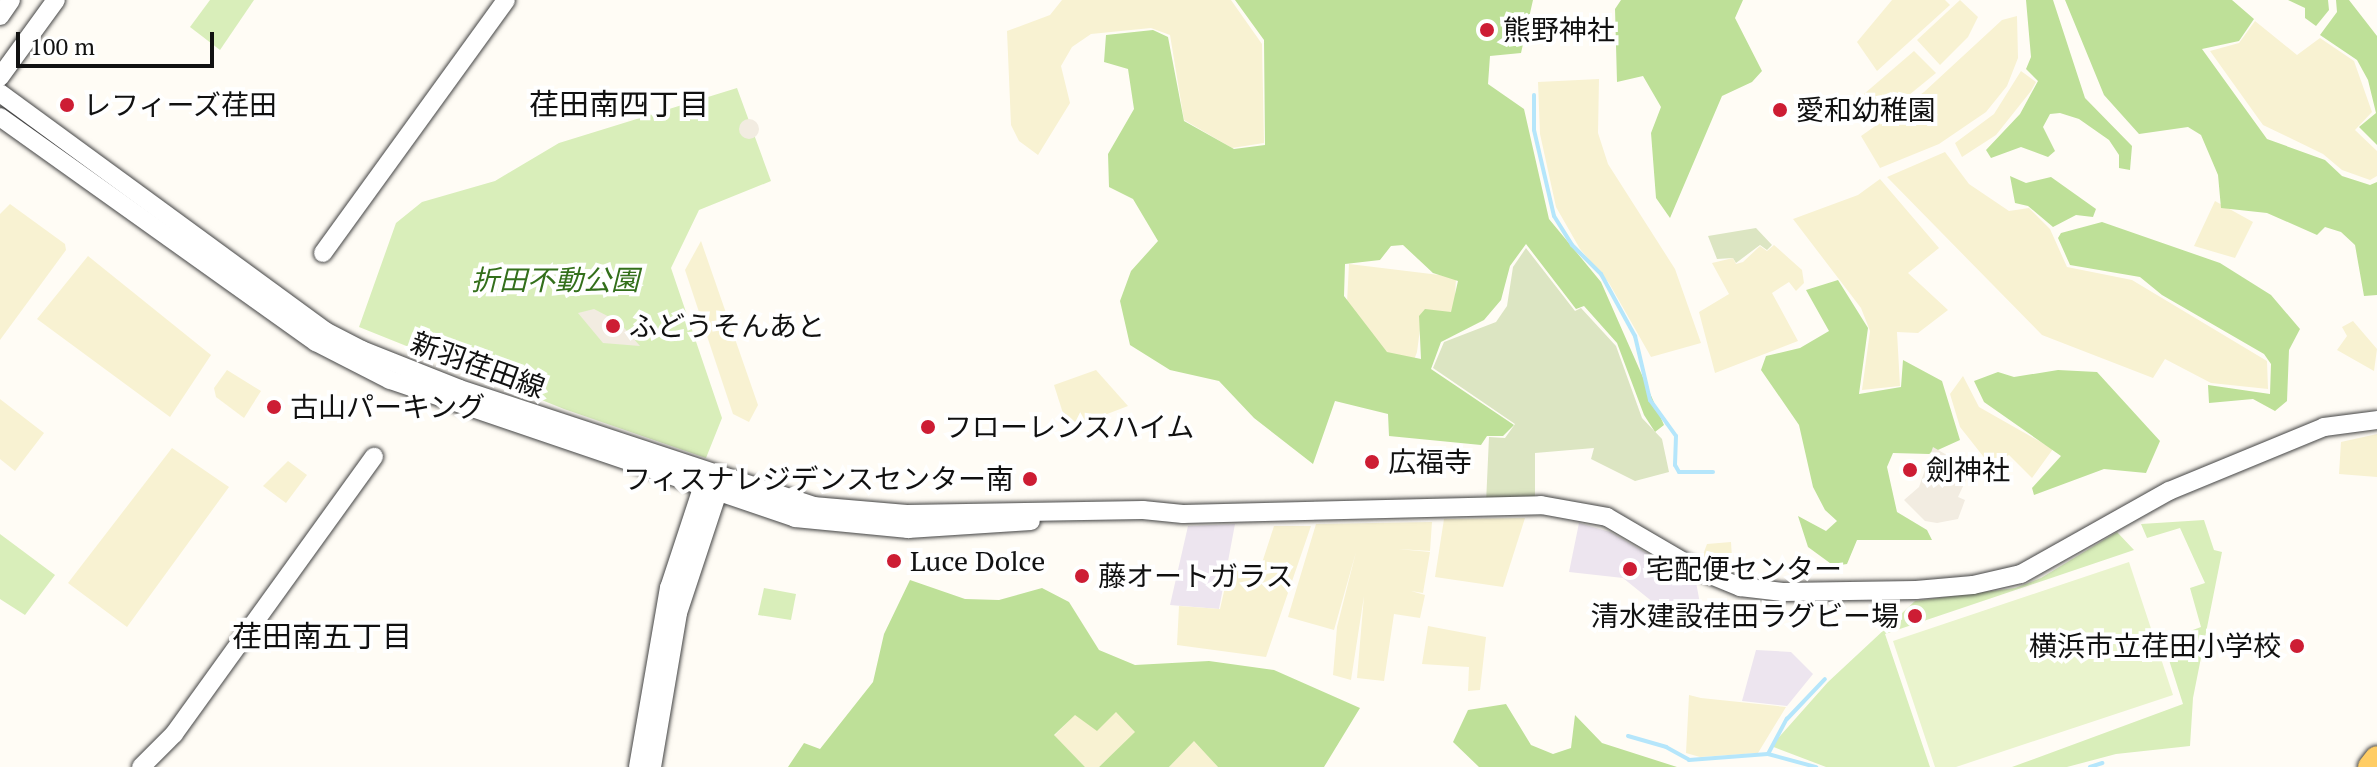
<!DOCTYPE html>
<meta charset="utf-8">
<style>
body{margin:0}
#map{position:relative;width:2377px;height:767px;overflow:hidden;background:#fffcf5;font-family:"PT Serif","Noto Sans JP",serif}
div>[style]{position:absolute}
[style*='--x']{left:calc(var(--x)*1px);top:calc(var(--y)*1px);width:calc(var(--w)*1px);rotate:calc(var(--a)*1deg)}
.industrial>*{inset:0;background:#ede5ef}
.farmland>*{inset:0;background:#f8f2d2}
.green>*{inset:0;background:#d9eeba}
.forest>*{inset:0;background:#bee098}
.cemetery>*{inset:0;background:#dce5c2}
.pitch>*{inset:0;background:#eaf4cd}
.plaza>*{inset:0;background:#f2ece1}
.round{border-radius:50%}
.stream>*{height:4px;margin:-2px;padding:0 2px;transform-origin:2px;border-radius:2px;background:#b5e6fb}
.roads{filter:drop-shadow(0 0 2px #444) drop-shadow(0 0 2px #444)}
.tertiary>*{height:18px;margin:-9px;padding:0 9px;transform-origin:9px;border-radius:9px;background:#fff}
.primary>*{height:24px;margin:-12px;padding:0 12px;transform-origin:12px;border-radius:12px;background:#ffcd65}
.dots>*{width:22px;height:22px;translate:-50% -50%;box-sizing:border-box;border:4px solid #fff;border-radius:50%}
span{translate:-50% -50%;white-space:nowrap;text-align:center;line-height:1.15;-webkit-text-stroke:8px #fff;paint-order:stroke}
.poi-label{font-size:28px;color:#111}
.left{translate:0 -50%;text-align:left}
.right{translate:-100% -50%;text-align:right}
.park-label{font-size:28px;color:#336f1b;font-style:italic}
.street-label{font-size:28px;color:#111}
.neighbourhood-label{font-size:30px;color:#111}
.scale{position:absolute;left:16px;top:32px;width:198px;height:36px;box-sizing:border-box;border:4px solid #111;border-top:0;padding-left:10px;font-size:24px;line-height:28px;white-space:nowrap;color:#111;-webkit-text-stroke:6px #fff;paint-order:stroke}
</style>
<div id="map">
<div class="industrial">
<i style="clip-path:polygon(1579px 523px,1610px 532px,1696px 582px,1701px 609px,1654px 603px,1623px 578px,1569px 572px)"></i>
<i style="clip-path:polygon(1235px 524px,1219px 609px,1170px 605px,1188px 526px)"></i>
<i style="clip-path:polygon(1756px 650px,1791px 652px,1813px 674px,1787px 706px,1742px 701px)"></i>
</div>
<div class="farmland">
<i style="clip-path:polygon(1062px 0,1231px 0,1262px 44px,1264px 143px,1232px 148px,1184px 120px,1170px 35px,1151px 28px,1091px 34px,1072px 47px,1061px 66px,1070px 103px,1038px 155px,1019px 141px,1011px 125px,1007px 31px,1050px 15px)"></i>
<i style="clip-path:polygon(1892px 0,1945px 0,1950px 5px,1877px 71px,1857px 42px)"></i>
<i style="clip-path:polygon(1960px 0,1978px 17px,1968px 37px,1940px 65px,1917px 40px)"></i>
<i style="clip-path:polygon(2017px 16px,2018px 58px,2007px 86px,1986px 112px,1939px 144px,1880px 168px,1861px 136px,1924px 92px,2002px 20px)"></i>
<i style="clip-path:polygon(2255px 21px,2297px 55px,2320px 38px,2354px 61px,2372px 112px,2355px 130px,2377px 151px,2377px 176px,2370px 180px,2342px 170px,2323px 154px,2263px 125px,2210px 51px,2239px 43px)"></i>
<i style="clip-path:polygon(1914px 51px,1936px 73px,1882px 117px,1864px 94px)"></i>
<i style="clip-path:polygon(2021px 71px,2036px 82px,2031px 91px,1996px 135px,1962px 157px,1955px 143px,1994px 114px)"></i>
<i style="clip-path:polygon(1599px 79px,1598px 133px,1608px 164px,1675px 269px,1701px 343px,1651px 357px,1609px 283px,1580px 249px,1556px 207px,1540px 134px,1538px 82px)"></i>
<i style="clip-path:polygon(1945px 152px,1969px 184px,2009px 211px,2029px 208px,2050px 229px,2067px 267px,2132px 280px,2267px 361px,2268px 389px,2211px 383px,2165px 359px,2153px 378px,2042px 335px,1887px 177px)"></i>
<i style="clip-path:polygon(1880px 179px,1939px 248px,1908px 273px,1948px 310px,1918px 333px,1897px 332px,1900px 386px,1862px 390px,1870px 331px,1861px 308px,1793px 219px,1858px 195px)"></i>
<i style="clip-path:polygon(2215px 201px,2253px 222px,2235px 258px,2194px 246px)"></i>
<i style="clip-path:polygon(10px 204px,65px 244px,66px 250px,0 340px,0 214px)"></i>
<i style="clip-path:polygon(701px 241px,758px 405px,749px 422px,733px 414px,685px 270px)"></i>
<i style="clip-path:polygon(1774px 245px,1802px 270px,1804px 283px,1796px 291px,1789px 282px,1772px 293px,1798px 341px,1715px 373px,1699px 312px,1729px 294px,1712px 263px,1733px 258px,1736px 264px,1743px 262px,1760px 246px,1767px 251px)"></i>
<i style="clip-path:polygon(88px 256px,211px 355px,170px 417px,37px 319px)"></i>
<i style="clip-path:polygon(1349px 264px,1456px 277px,1454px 318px,1422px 314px,1417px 352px,1396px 409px,1342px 399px)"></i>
<i style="clip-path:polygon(2353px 321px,2377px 349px,2374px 371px,2337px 350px,2347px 336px,2342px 327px)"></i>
<i style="clip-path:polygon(227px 370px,261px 391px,244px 418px,216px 397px,214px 388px)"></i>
<i style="clip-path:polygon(1096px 370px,1128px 406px,1068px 429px,1054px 385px)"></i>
<i style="clip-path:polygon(1963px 376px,1979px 407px,2053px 449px,2032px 478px,2009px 455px,1990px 465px,1960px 427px,1950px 394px)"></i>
<i style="clip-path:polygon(0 399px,44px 433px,15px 471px,0 459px)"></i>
<i style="clip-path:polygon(2377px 434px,2377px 477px,2339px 474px,2341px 442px)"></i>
<i style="clip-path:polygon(172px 448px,229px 487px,127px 627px,68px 583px)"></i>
<i style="clip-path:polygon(288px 461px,307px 475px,286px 503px,263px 486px)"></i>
<i style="clip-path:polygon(1525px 518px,1503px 587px,1435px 577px,1444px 519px)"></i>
<i style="clip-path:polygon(1432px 522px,1430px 551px,1398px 549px,1430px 552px,1423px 593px,1411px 591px,1425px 595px,1420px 618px,1394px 614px,1384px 681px,1357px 678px,1364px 596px,1351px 680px,1333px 675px,1337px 627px,1356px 552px,1334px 630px,1288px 617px,1316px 524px)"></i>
<i style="clip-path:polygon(1274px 526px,1311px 526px,1266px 657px,1177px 645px,1179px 606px,1220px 609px,1230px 565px,1260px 569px)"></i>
<i style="clip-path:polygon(1731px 542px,1733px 573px,1701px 560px,1707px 544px)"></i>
<i style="clip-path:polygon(1428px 626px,1486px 637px,1480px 690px,1468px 691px,1469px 667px,1422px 664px)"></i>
<i style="clip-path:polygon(1689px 695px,1701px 698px,1786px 707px,1758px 753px,1700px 757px,1686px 753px)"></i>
<i style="clip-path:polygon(1116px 711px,1136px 732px,1099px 767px,1085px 767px,1054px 736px,1075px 714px)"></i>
<i style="clip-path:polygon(1194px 740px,1218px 767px,1169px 767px)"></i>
</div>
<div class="green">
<i style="clip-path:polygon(210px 0,254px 0,220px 50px,190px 27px)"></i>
<i style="clip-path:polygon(737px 88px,771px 181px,699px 210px,671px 268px,722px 418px,706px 458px,564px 409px,359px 327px,396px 223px,422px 202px,495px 181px,559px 143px)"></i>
<i style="clip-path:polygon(2204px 520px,2214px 550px,2222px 552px,2193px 698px,2190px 746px,2116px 754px,2067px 767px,2012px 767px,2183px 704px,2163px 641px,2201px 627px,2190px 588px,2205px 583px,2180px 528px,2147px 538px,2141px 524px)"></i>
<i style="clip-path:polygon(2117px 532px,2134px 550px,1885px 634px,1930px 767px,1826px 767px,1771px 746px,1828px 682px,1915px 601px,2015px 588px,2041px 578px)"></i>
<i style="clip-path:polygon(0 534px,55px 575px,25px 615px,0 599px)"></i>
<i style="clip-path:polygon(764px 588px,796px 594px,791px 620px,758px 615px)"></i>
</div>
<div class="forest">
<i style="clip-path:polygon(evenodd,1235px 0,1533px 0,1521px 53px,1490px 56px,1488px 84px,1524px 109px,1549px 219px,1601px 282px,1664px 425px,1655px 432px,1644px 415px,1617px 343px,1584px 306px,1576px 309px,1526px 244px,1510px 266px,1501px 300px,1484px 320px,1441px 342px,1431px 369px,1514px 425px,1503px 436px,1487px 436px,1481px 445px,1389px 436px,1388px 414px,1335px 401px,1313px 464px,1254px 418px,1219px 381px,1170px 370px,1130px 345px,1120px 301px,1131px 271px,1158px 241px,1133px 199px,1109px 187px,1108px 154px,1134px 109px,1128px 69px,1104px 62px,1106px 35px,1153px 30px,1168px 37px,1184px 121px,1234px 149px,1265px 145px,1264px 40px,1235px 0,1403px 245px,1433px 273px,1458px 281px,1451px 312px,1425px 309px,1419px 316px,1421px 359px,1387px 352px,1344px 296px,1345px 264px,1380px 260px,1391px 246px,1403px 245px)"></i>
<i style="clip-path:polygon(1621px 0,1743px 0,1735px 18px,1762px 71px,1752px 82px,1722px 96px,1670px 218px,1656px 198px,1651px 133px,1661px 107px,1643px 76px,1617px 82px,1615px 9px)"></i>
<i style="clip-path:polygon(2026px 0,2053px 0,2085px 98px,2132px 146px,2130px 170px,2119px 168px,2119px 155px,2109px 140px,2079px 119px,2060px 113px,2050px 114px,2043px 127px,2055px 151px,2048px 157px,2021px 147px,1991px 158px,1986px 150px,2020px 114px,2038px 81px,2026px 69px,2031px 57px)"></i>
<i style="clip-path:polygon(2065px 0,2232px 0,2254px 19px,2239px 41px,2202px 49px,2267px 139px,2325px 160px,2342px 176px,2370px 185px,2377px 182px,2377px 295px,2364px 296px,2355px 245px,2341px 232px,2325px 227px,2317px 235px,2267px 213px,2221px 208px,2218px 175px,2201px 135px,2188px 127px,2139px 134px,2104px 95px)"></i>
<i style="clip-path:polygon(2288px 0,2328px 0,2329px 10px,2316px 26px,2305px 18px,2305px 8px)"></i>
<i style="clip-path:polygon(2336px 0,2349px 0,2377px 36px,2377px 145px,2359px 127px,2376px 113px,2368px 80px,2357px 60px,2320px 35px,2337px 12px)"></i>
<i style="clip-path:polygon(2010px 176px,2026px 183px,2051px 177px,2096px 209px,2093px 217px,2076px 215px,2053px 227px,2028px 206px,2015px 203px)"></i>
<i style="clip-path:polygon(2102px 222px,2220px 263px,2271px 295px,2300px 329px,2289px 350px,2287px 401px,2275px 411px,2253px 399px,2209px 403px,2208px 385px,2270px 394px,2271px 364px,2264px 354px,2162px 295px,2140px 277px,2070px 265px,2058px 238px,2061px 233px)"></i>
<i style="clip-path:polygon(1838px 280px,1868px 328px,1859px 394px,1901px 387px,1903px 360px,1942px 381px,1960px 440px,1929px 454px,1893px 453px,1887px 467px,1897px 512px,1927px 530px,1932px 540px,1857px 540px,1847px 564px,1834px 566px,1808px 547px,1798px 516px,1826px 531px,1837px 521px,1825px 510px,1813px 487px,1799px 425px,1761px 370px,1766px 356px,1800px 348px,1829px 331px,1806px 290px)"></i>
<i style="clip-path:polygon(2058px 370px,2097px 372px,2160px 441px,2146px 473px,2104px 469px,2034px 495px,2032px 488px,2061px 456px,1984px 402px,1974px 381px,1998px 372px,2014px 377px)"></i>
<i style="clip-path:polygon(910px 580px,965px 599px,999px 600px,1042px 588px,1069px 602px,1099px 650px,1135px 665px,1209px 661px,1274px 670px,1360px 708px,1324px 767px,1218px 767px,1194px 741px,1169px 767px,1099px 767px,1135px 732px,1116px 712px,1097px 731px,1075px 715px,1054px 735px,1085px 767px,788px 767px,804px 743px,820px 749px,873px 682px,884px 634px)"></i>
<i style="clip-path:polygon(1506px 704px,1531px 745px,1553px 754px,1571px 748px,1575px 715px,1602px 743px,1677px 767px,1479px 767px,1453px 742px,1468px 710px)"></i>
</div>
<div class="cemetery">
<i style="clip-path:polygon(1756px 228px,1772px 245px,1767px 250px,1760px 245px,1736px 263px,1733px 258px,1717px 259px,1708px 236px)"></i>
<i style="clip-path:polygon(1526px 248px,1575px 311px,1581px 308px,1616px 346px,1642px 418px,1662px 439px,1669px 472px,1635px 481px,1591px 459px,1594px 448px,1535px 453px,1535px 500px,1486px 503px,1489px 437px,1505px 438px,1515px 424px,1433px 368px,1444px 342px,1496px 322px,1507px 306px,1513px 267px)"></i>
</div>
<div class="pitch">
<i style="clip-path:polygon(2129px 562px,2173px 695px,1956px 767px,1935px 767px,1893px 641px)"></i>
</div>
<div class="plaza">
<i class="round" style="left:739px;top:119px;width:20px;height:20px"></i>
<i style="clip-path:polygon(594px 309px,619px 322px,640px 346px,603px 343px,578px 313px)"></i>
<i style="clip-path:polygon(1933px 447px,1971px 469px,1958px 497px,1965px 500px,1958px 519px,1937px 523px,1925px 521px,1904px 500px,1919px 487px)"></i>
</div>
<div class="stream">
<i style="--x:1534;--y:95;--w:35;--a:90"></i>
<i style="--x:1534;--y:130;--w:88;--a:76.9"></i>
<i style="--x:1554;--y:216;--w:34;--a:58"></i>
<i style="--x:1572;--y:245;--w:41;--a:45"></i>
<i style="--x:1601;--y:274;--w:71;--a:61.3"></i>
<i style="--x:1635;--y:336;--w:66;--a:76.8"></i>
<i style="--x:1650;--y:400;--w:44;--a:54.2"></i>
<i style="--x:1676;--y:436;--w:29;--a:92"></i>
<i style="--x:1675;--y:465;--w:8;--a:60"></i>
<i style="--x:1679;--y:472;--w:34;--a:0"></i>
<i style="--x:1628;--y:736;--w:40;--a:16"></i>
<i style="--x:1666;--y:747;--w:26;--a:29"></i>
<i style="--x:1689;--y:760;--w:79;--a:-4.3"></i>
<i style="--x:1768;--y:754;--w:50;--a:15.2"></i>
<i style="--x:1768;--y:754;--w:40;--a:-62"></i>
<i style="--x:1787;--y:719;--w:55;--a:-46.5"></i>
<i style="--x:2090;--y:767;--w:13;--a:-18"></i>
</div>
<div class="roads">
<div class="tertiary">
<i style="--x:0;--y:16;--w:19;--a:-55"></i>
<i style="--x:0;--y:77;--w:95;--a:-54"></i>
<i style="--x:0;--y:93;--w:403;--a:36.2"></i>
<i style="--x:325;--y:331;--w:42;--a:27.2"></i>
<i style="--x:362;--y:350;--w:105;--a:21.7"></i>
<i style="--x:460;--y:389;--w:372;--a:18.3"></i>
<i style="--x:813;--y:506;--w:94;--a:4.9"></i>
<i style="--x:907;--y:514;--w:236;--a:-1"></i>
<i style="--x:1143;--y:510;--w:40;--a:5.7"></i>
<i style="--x:1183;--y:514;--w:358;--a:-1.4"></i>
<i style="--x:1541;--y:505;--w:67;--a:10.3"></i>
<i style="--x:1607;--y:517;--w:103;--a:30.3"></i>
<i style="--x:1696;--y:569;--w:48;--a:22.2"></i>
<i style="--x:1740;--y:587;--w:43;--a:6.6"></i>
<i style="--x:1783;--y:592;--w:133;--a:-0.9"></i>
<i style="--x:1916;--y:590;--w:57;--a:-5"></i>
<i style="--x:1973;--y:585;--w:49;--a:-12.9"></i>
<i style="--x:2021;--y:574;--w:170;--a:-29.3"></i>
<i style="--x:2169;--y:491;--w:168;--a:-22.4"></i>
<i style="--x:2324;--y:427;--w:53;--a:-7.5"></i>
<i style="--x:0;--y:117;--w:388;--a:35.5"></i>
<i style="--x:316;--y:342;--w:83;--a:27.2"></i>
<i style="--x:390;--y:380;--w:428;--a:18.8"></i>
<i style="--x:795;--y:518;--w:114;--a:5.6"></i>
<i style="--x:908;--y:529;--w:123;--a:-3.7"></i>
<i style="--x:323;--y:253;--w:312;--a:-54.1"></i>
<i style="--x:141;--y:767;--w:47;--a:-45"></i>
<i style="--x:174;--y:734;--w:342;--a:-54.2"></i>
<i style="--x:638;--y:767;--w:182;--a:-80.2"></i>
<i style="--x:669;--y:588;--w:112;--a:-71.7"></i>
<i style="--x:652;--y:767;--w:156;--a:-80.4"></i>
<i style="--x:678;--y:613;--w:124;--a:-71.7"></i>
<i style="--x:717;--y:495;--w:10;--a:-107"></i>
</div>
<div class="primary">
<i style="--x:2370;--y:767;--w:11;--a:-52"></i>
</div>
</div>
<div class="dots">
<i style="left:1487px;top:30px;background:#cd1d34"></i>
<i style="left:67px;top:105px;background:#cd1d34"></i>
<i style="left:1780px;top:110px;background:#cd1d34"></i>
<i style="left:613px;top:326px;background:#cd1d34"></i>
<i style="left:274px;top:407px;background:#cd1d34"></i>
<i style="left:928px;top:427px;background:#cd1d34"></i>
<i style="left:1372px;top:462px;background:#cd1d34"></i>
<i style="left:1910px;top:470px;background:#cd1d34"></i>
<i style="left:1030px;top:479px;background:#cd1d34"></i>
<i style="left:894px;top:561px;background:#cd1d34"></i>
<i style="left:1630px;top:569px;background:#cd1d34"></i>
<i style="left:1082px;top:576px;background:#cd1d34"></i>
<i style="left:1915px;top:616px;background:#cd1d34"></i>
<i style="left:2297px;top:646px;background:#cd1d34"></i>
</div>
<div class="poi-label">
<span class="left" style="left:1503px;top:30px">熊野神社</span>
<span class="left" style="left:83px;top:105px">レフィーズ荏田</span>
<span class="left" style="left:1796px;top:110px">愛和幼稚園</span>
<span class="left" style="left:629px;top:326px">ふどうそんあと</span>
<span class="left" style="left:290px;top:407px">古山パーキング</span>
<span class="left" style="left:944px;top:427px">フローレンスハイム</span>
<span class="left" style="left:1388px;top:462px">広福寺</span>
<span class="left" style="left:1926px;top:470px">劍神社</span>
<span class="right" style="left:1014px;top:479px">フィスナレジデンスセンター南</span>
<span class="left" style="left:910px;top:561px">Luce Dolce</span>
<span class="left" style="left:1646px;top:569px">宅配便センター</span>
<span class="left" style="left:1098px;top:576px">藤オートガラス</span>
<span class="right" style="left:1899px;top:616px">清水建設荏田ラグビー場</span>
<span class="right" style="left:2281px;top:646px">横浜市立荏田小学校</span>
</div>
<div class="park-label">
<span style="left:555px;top:280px">折田不動公園</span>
</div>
<div class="street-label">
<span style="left:478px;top:365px;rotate:20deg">新羽荏田線</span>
</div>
<div class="neighbourhood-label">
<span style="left:619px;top:104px">荏田南四丁目</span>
<span style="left:322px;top:636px">荏田南五丁目</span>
</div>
<div class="scale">100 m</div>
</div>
